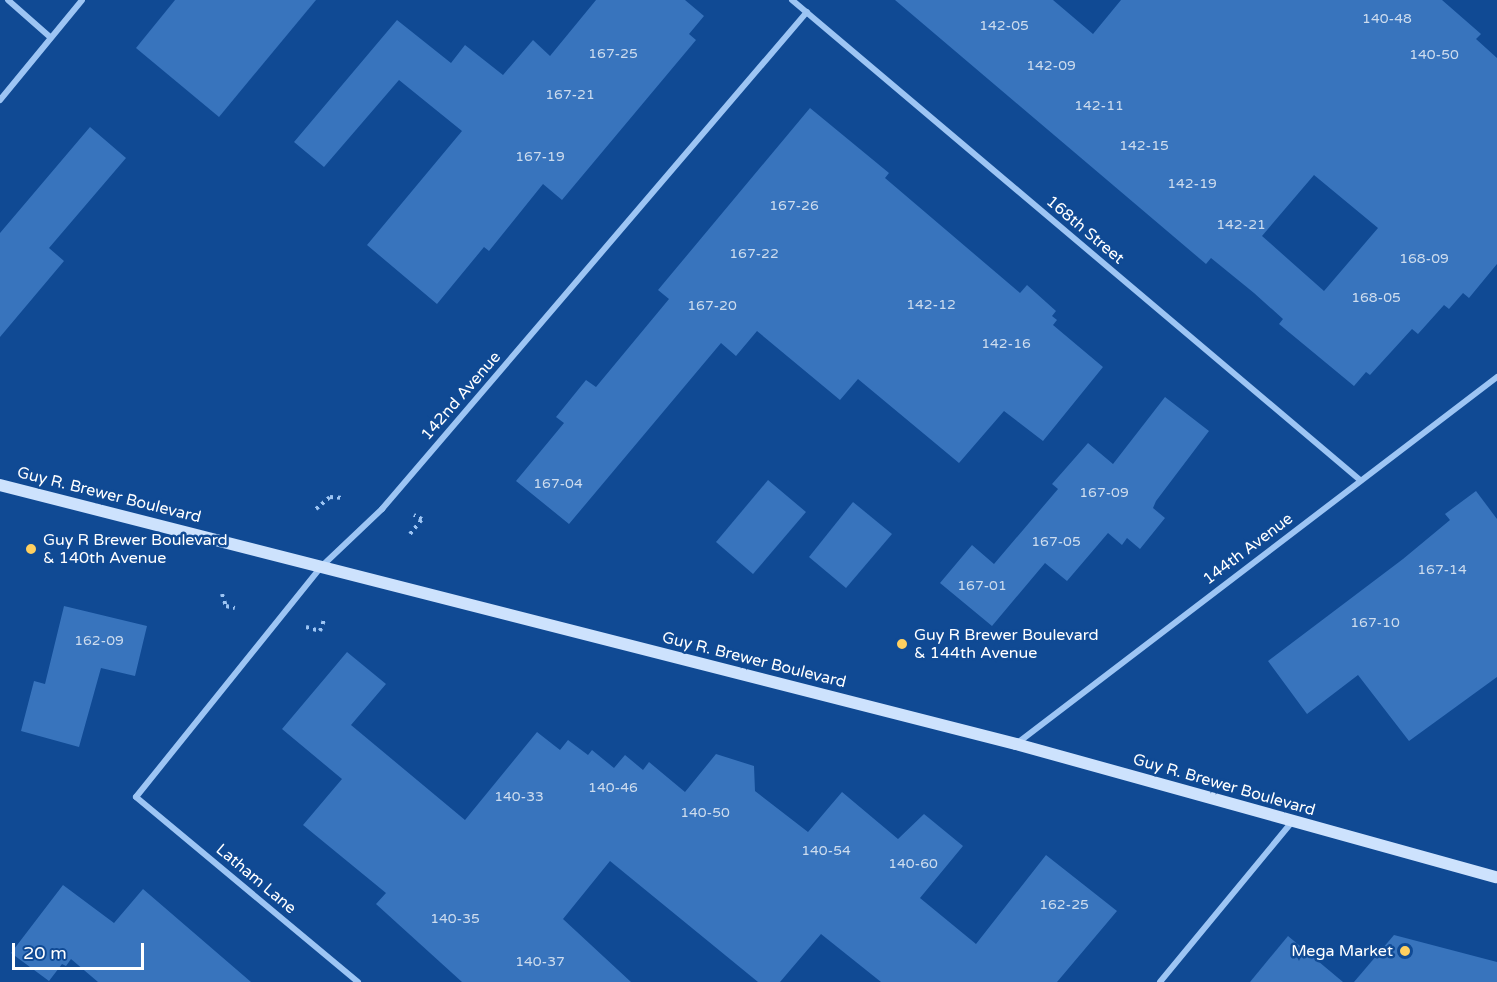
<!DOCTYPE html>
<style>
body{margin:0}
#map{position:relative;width:1497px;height:982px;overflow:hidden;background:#104a94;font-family:"Varela Round",sans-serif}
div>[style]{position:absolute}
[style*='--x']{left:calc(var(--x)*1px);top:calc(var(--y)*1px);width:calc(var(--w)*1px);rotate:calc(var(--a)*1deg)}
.building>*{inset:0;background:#3874bd}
.path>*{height:4px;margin-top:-2px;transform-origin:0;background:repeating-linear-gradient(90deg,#9dc5f4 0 3px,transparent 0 7.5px)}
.street>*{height:6px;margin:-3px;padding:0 3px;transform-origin:3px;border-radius:3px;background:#9dc5f4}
.secondary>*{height:12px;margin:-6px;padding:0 6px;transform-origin:6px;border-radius:6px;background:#cde2fd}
.dots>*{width:16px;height:16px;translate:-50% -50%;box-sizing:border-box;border:3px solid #104a94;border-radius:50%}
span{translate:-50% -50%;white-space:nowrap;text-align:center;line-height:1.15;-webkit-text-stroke:5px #104a94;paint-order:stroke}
.number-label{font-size:14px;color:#cddcee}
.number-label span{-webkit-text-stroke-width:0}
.street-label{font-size:16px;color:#fff}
.poi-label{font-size:16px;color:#fff}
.left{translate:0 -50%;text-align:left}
.right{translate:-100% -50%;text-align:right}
.scale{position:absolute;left:12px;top:943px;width:132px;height:27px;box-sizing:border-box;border:3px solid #fff;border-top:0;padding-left:8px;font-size:18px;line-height:21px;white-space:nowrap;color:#fff;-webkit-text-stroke:4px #104a94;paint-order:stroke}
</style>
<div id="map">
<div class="building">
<i style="clip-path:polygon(175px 0,316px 0,219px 117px,136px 48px)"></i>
<i style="clip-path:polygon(596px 0,685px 0,704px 16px,689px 34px,696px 40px,562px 200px,543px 184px,489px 251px,484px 247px,437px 304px,367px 245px,462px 131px,399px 80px,324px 167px,294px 142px,397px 20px,451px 63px,465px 45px,503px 75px,533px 40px,550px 56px)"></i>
<i style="clip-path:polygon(evenodd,895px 0,1053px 0,1093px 34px,1121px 0,1442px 0,1481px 34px,1476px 39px,1497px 58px,1497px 264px,1469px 298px,1463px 293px,1449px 309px,1444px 305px,1418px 334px,1412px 329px,1370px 375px,1366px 372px,1354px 386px,1279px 324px,1283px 319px,1254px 293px,1211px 258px,1206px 264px,895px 0,1314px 175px,1378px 228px,1324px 291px,1262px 236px,1314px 175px)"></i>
<i style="clip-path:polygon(810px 108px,889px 173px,885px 178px,1020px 293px,1027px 285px,1056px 311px,1052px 316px,1057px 320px,1053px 325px,1103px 367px,1043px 441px,1004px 411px,959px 463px,858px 379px,840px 400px,757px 331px,736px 356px,721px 343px,569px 524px,516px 481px,564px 423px,556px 417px,586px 380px,596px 387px,669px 299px,658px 290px)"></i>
<i style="clip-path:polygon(90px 127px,126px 158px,49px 248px,64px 261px,0 337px,0 233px)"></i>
<i style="clip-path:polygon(1165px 397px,1209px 431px,1156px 501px,1153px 508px,1165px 518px,1140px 549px,1127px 538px,1122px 545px,1108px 533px,1067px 581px,1045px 563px,992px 626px,940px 583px,972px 545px,994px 564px,1058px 489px,1052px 484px,1088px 443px,1113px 464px)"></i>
<i style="clip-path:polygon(768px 480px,806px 512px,753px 574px,716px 542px)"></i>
<i style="clip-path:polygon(1476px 491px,1497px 519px,1497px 677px,1409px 741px,1358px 675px,1307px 714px,1268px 661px,1403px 559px,1450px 520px,1445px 514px)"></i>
<i style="clip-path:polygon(853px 502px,892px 534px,846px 588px,809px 557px)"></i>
<i style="clip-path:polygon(64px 606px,147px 626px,135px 676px,101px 668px,79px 747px,21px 731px,34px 681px,45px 684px)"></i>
<i style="clip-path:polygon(347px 652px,386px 684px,351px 725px,465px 820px,537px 732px,560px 750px,568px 740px,588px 755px,592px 750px,614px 768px,625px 755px,643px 770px,649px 762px,685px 792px,716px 754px,754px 766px,755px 791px,808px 832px,842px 792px,898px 839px,924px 814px,963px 846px,920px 898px,976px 944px,1046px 855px,1117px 911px,1057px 982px,881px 982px,821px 934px,780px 982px,758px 982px,610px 861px,563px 919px,631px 982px,462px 982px,376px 904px,386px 893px,303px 825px,342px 779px,282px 729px)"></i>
<i style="clip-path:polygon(63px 885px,114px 923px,143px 889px,251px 982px,98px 982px,71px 959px,66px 966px,62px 964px,49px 981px,11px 953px)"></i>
<i style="clip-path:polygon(1394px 935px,1497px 962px,1497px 982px,1354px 982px)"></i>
<i style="clip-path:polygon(1288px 936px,1343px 982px,1250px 982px)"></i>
</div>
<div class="path">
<i style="--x:316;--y:509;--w:18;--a:-41"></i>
<i style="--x:330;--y:497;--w:14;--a:4"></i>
<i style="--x:410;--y:534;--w:19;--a:-51"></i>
<i style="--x:422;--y:519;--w:9;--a:-153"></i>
<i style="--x:222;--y:594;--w:13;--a:72"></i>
<i style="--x:226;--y:606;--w:9;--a:13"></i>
<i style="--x:306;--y:627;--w:15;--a:16"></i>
<i style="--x:320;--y:631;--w:12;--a:-70"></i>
</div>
<div class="street">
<i style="--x:8;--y:0;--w:56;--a:41.4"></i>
<i style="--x:792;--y:0;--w:744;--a:40.2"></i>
<i style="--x:0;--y:100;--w:129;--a:-50.6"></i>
<i style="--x:1016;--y:744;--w:605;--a:-37.34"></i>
<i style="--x:358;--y:982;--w:289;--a:-140.2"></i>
<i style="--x:136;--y:797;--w:297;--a:-51.2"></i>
<i style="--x:322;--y:566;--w:83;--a:-43.5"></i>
<i style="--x:382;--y:509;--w:654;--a:-49.47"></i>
<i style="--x:1160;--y:982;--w:207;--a:-50.5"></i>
</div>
<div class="secondary">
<i style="--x:0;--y:485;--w:1048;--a:14.3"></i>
<i style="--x:1016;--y:744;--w:499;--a:15.5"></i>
</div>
<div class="dots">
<i style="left:31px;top:549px;background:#ffd060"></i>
<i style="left:902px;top:644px;background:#ffd060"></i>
<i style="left:1405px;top:951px;background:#ffd060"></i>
</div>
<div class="number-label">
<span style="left:1387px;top:19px">140-48</span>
<span style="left:1004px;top:26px">142-05</span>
<span style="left:613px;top:54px">167-25</span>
<span style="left:1434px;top:55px">140-50</span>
<span style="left:1051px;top:66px">142-09</span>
<span style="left:570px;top:95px">167-21</span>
<span style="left:1099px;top:106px">142-11</span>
<span style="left:1144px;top:146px">142-15</span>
<span style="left:540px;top:157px">167-19</span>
<span style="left:1192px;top:184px">142-19</span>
<span style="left:794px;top:206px">167-26</span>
<span style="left:1241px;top:225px">142-21</span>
<span style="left:754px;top:254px">167-22</span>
<span style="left:1424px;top:259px">168-09</span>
<span style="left:1376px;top:298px">168-05</span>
<span style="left:931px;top:305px">142-12</span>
<span style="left:712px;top:306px">167-20</span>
<span style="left:1006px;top:344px">142-16</span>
<span style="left:558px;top:484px">167-04</span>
<span style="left:1104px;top:493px">167-09</span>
<span style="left:1056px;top:542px">167-05</span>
<span style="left:1442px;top:570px">167-14</span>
<span style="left:982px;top:586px">167-01</span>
<span style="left:1375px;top:623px">167-10</span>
<span style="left:99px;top:641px">162-09</span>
<span style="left:613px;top:788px">140-46</span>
<span style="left:519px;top:797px">140-33</span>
<span style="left:705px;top:813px">140-50</span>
<span style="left:826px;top:851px">140-54</span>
<span style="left:913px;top:864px">140-60</span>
<span style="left:1064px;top:905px">162-25</span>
<span style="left:455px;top:919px">140-35</span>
<span style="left:540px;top:962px">140-37</span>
</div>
<div class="street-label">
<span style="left:1085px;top:230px;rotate:40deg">168th Street</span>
<span style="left:461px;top:396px;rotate:-49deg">142nd Avenue</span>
<span style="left:109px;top:495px;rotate:14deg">Guy R. Brewer Boulevard</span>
<span style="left:1248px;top:549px;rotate:-37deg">144th Avenue</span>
<span style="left:754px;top:660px;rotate:14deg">Guy R. Brewer Boulevard</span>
<span style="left:1224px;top:785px;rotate:16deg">Guy R. Brewer Boulevard</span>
<span style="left:256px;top:879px;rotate:40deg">Latham Lane</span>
</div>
<div class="poi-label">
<span class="left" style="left:43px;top:549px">Guy R Brewer Boulevard<br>&amp; 140th Avenue</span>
<span class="left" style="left:914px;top:644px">Guy R Brewer Boulevard<br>&amp; 144th Avenue</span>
<span class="right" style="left:1393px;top:951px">Mega Market</span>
</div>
<div class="scale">20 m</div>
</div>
